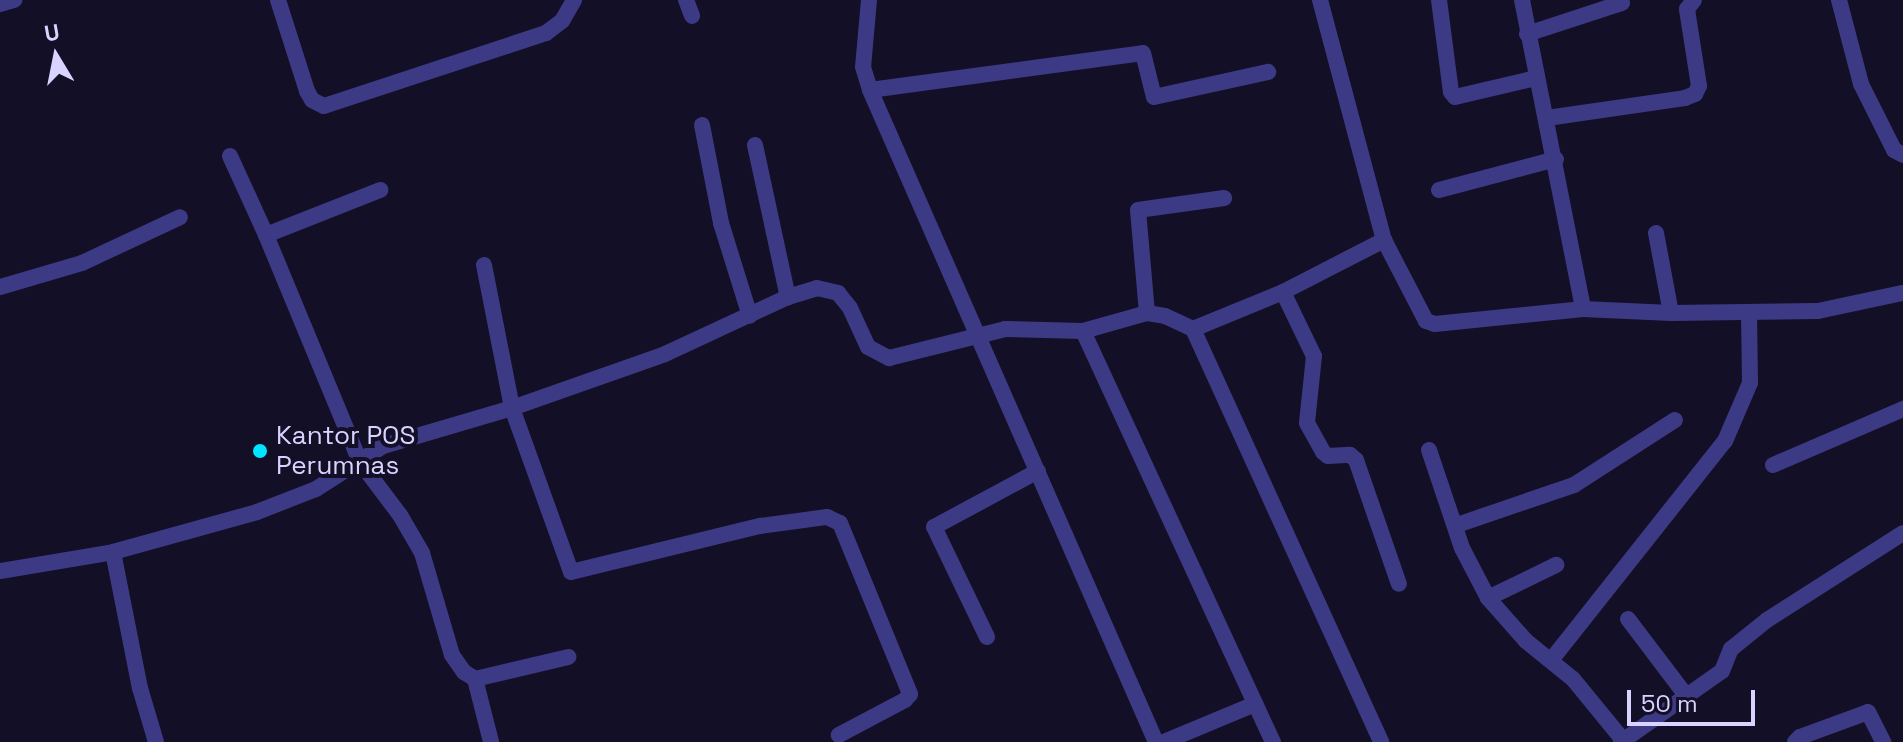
<!DOCTYPE html>
<style>
body{margin:0}
#map{position:relative;width:1903px;height:742px;overflow:hidden;background:#130f26;font-family:"Space Grotesk",sans-serif}
div>[style]{position:absolute}
[style*='--x']{left:calc(var(--x)*1px);top:calc(var(--y)*1px);width:calc(var(--w)*1px);rotate:calc(var(--a)*1deg)}
.minor>*{height:16px;margin:-8px;padding:0 8px;transform-origin:8px;border-radius:8px;background:#3d3a85}
.dots>*{width:22px;height:22px;translate:-50% -50%;box-sizing:border-box;border:4px solid #130f26;border-radius:50%}
span{translate:-50% -50%;white-space:nowrap;text-align:center;line-height:1.15;-webkit-text-stroke:8px #130f26;paint-order:stroke}
.poi-label{font-size:26px;color:#d9d4ff}
.left{translate:0 -50%;text-align:left}
.north{position:absolute;left:16px;top:16px;width:80px;height:80px;-webkit-text-stroke:6px #130f26;paint-order:stroke;rotate:350deg;font-size:22px;font-weight:700;line-height:32px;text-align:center;color:#d9d4ff}
.north::after{content:'';display:block;margin:auto;width:28px;height:36px;background:#d9d4ff;clip-path:polygon(50% 0,100% 100%,50% 72%,0 100%)}
.scale{position:absolute;left:1627px;top:690px;width:128px;height:36px;box-sizing:border-box;border:4px solid #d9d4ff;border-top:0;padding-left:10px;font-size:24px;line-height:28px;white-space:nowrap;color:#d9d4ff;-webkit-text-stroke:6px #130f26;paint-order:stroke}
</style>
<div id="map">
<div class="minor">
<i style="--x:278;--y:0;--w:96;--a:72.3"></i>
<i style="--x:307;--y:91;--w:10;--a:61"></i>
<i style="--x:312;--y:100;--w:13;--a:27"></i>
<i style="--x:324;--y:106;--w:234;--a:-18.2"></i>
<i style="--x:546;--y:33;--w:20;--a:-37"></i>
<i style="--x:562;--y:21;--w:24;--a:-60"></i>
<i style="--x:686;--y:0;--w:17;--a:69"></i>
<i style="--x:869;--y:0;--w:67;--a:95.1"></i>
<i style="--x:863;--y:67;--w:24;--a:73"></i>
<i style="--x:870;--y:90;--w:712;--a:66.32"></i>
<i style="--x:1320;--y:0;--w:248;--a:75.1"></i>
<i style="--x:1384;--y:240;--w:91;--a:62.6"></i>
<i style="--x:1426;--y:321;--w:9;--a:18"></i>
<i style="--x:1435;--y:324;--w:149;--a:-5.8"></i>
<i style="--x:1583;--y:309;--w:88;--a:2.6"></i>
<i style="--x:1671;--y:313;--w:147;--a:-0.8"></i>
<i style="--x:1818;--y:311;--w:87;--a:-12"></i>
<i style="--x:1439;--y:0;--w:93;--a:82.6"></i>
<i style="--x:1451;--y:92;--w:6;--a:51"></i>
<i style="--x:1455;--y:97;--w:83;--a:-13.2"></i>
<i style="--x:1522;--y:0;--w:315;--a:78.8"></i>
<i style="--x:1839;--y:0;--w:87;--a:75.3"></i>
<i style="--x:1861;--y:84;--w:74;--a:63.4"></i>
<i style="--x:1894;--y:150;--w:10;--a:29"></i>
<i style="--x:0;--y:4;--w:15;--a:-16"></i>
<i style="--x:1527;--y:34;--w:100;--a:-18.1"></i>
<i style="--x:870;--y:90;--w:275;--a:-7.7"></i>
<i style="--x:1143;--y:53;--w:45;--a:76"></i>
<i style="--x:1154;--y:97;--w:117;--a:-12.4"></i>
<i style="--x:1547;--y:118;--w:139;--a:-8.2"></i>
<i style="--x:1685;--y:98;--w:11;--a:-22"></i>
<i style="--x:1695;--y:94;--w:9;--a:-63"></i>
<i style="--x:1699;--y:86;--w:78;--a:-98.9"></i>
<i style="--x:1687;--y:9;--w:11;--a:-52"></i>
<i style="--x:702;--y:125;--w:100;--a:79"></i>
<i style="--x:721;--y:223;--w:97;--a:72.7"></i>
<i style="--x:755;--y:145;--w:156;--a:77.8"></i>
<i style="--x:230;--y:156;--w:87;--a:65.5"></i>
<i style="--x:266;--y:235;--w:246;--a:67.5"></i>
<i style="--x:360;--y:462;--w:66;--a:53"></i>
<i style="--x:400;--y:515;--w:44;--a:59.9"></i>
<i style="--x:422;--y:553;--w:106;--a:73.6"></i>
<i style="--x:452;--y:655;--w:21;--a:55"></i>
<i style="--x:464;--y:672;--w:13;--a:32"></i>
<i style="--x:475;--y:679;--w:65;--a:75.7"></i>
<i style="--x:1439;--y:190;--w:121;--a:-14.8"></i>
<i style="--x:1656;--y:233;--w:81;--a:79.4"></i>
<i style="--x:266;--y:235;--w:123;--a:-21.5"></i>
<i style="--x:484;--y:265;--w:146;--a:78.9"></i>
<i style="--x:512;--y:408;--w:174;--a:70.2"></i>
<i style="--x:571;--y:572;--w:195;--a:-13.7"></i>
<i style="--x:760;--y:526;--w:68;--a:-7.7"></i>
<i style="--x:827;--y:517;--w:14;--a:25"></i>
<i style="--x:840;--y:523;--w:185;--a:67.7"></i>
<i style="--x:910;--y:694;--w:8;--a:130"></i>
<i style="--x:905;--y:700;--w:75;--a:152.1"></i>
<i style="--x:0;--y:287;--w:85;--a:-16.3"></i>
<i style="--x:82;--y:263;--w:108;--a:-25.1"></i>
<i style="--x:1283;--y:292;--w:71;--a:64.2"></i>
<i style="--x:1314;--y:356;--w:67;--a:96"></i>
<i style="--x:1307;--y:423;--w:33;--a:61"></i>
<i style="--x:1323;--y:452;--w:6;--a:39"></i>
<i style="--x:1328;--y:456;--w:22;--a:-3"></i>
<i style="--x:1350;--y:455;--w:8;--a:40"></i>
<i style="--x:1356;--y:460;--w:131;--a:70.9"></i>
<i style="--x:1147;--y:313;--w:103;--a:-95"></i>
<i style="--x:1138;--y:210;--w:87;--a:-7.9"></i>
<i style="--x:1193;--y:329;--w:454;--a:65.5"></i>
<i style="--x:1083;--y:331;--w:453;--a:65.2"></i>
<i style="--x:1429;--y:450;--w:103;--a:71.4"></i>
<i style="--x:1462;--y:548;--w:56;--a:62.5"></i>
<i style="--x:1488;--y:598;--w:57;--a:48.5"></i>
<i style="--x:1526;--y:641;--w:60;--a:39"></i>
<i style="--x:1573;--y:679;--w:79;--a:50.7"></i>
<i style="--x:1773;--y:465;--w:142;--a:-23.3"></i>
<i style="--x:1457;--y:525;--w:124;--a:-18.9"></i>
<i style="--x:1574;--y:485;--w:120;--a:-32.8"></i>
<i style="--x:113;--y:552;--w:139;--a:78.8"></i>
<i style="--x:140;--y:688;--w:56;--a:73.5"></i>
<i style="--x:0;--y:571;--w:115;--a:-9.5"></i>
<i style="--x:113;--y:552;--w:149;--a:-15.5"></i>
<i style="--x:257;--y:512;--w:63;--a:-21.3"></i>
<i style="--x:316;--y:489;--w:80;--a:-32.7"></i>
<i style="--x:383;--y:446;--w:134;--a:-16.4"></i>
<i style="--x:512;--y:408;--w:162;--a:-19.4"></i>
<i style="--x:665;--y:354;--w:136;--a:-24.9"></i>
<i style="--x:788;--y:297;--w:30;--a:-17"></i>
<i style="--x:817;--y:288;--w:22;--a:13"></i>
<i style="--x:838;--y:293;--w:19;--a:51"></i>
<i style="--x:850;--y:308;--w:43;--a:65.2"></i>
<i style="--x:868;--y:347;--w:24;--a:28"></i>
<i style="--x:889;--y:358;--w:120;--a:-14"></i>
<i style="--x:1005;--y:329;--w:78;--a:1.5"></i>
<i style="--x:1083;--y:331;--w:66;--a:-15.7"></i>
<i style="--x:1147;--y:313;--w:18;--a:9"></i>
<i style="--x:1165;--y:316;--w:31;--a:25"></i>
<i style="--x:1193;--y:329;--w:97;--a:-22.3"></i>
<i style="--x:1283;--y:292;--w:114;--a:-27.2"></i>
<i style="--x:1488;--y:598;--w:76;--a:-25.9"></i>
<i style="--x:1628;--y:619;--w:99;--a:52.8"></i>
<i style="--x:987;--y:637;--w:122;--a:-115.7"></i>
<i style="--x:934;--y:527;--w:118;--a:-28.3"></i>
<i style="--x:1552;--y:659;--w:278;--a:-51.6"></i>
<i style="--x:1725;--y:441;--w:63;--a:-66.7"></i>
<i style="--x:1750;--y:383;--w:71;--a:-90.8"></i>
<i style="--x:475;--y:679;--w:96;--a:-13.3"></i>
<i style="--x:1164;--y:742;--w:99;--a:-22.7"></i>
<i style="--x:1621;--y:742;--w:123;--a:-35.1"></i>
<i style="--x:1722;--y:671;--w:24;--a:-68"></i>
<i style="--x:1731;--y:649;--w:46;--a:-38.9"></i>
<i style="--x:1767;--y:620;--w:161;--a:-32.6"></i>
<i style="--x:1795;--y:742;--w:7;--a:-45"></i>
<i style="--x:1800;--y:737;--w:72;--a:-20.2"></i>
<i style="--x:1868;--y:712;--w:34;--a:63"></i>
</div>
<div class="dots">
<i style="left:260px;top:451px;background:#00e5ff"></i>
</div>
<div class="poi-label">
<span class="left" style="left:276px;top:451px">Kantor POS<br>Perumnas</span>
</div>
<div class="north">U</div>
<div class="scale">50 m</div>
</div>
